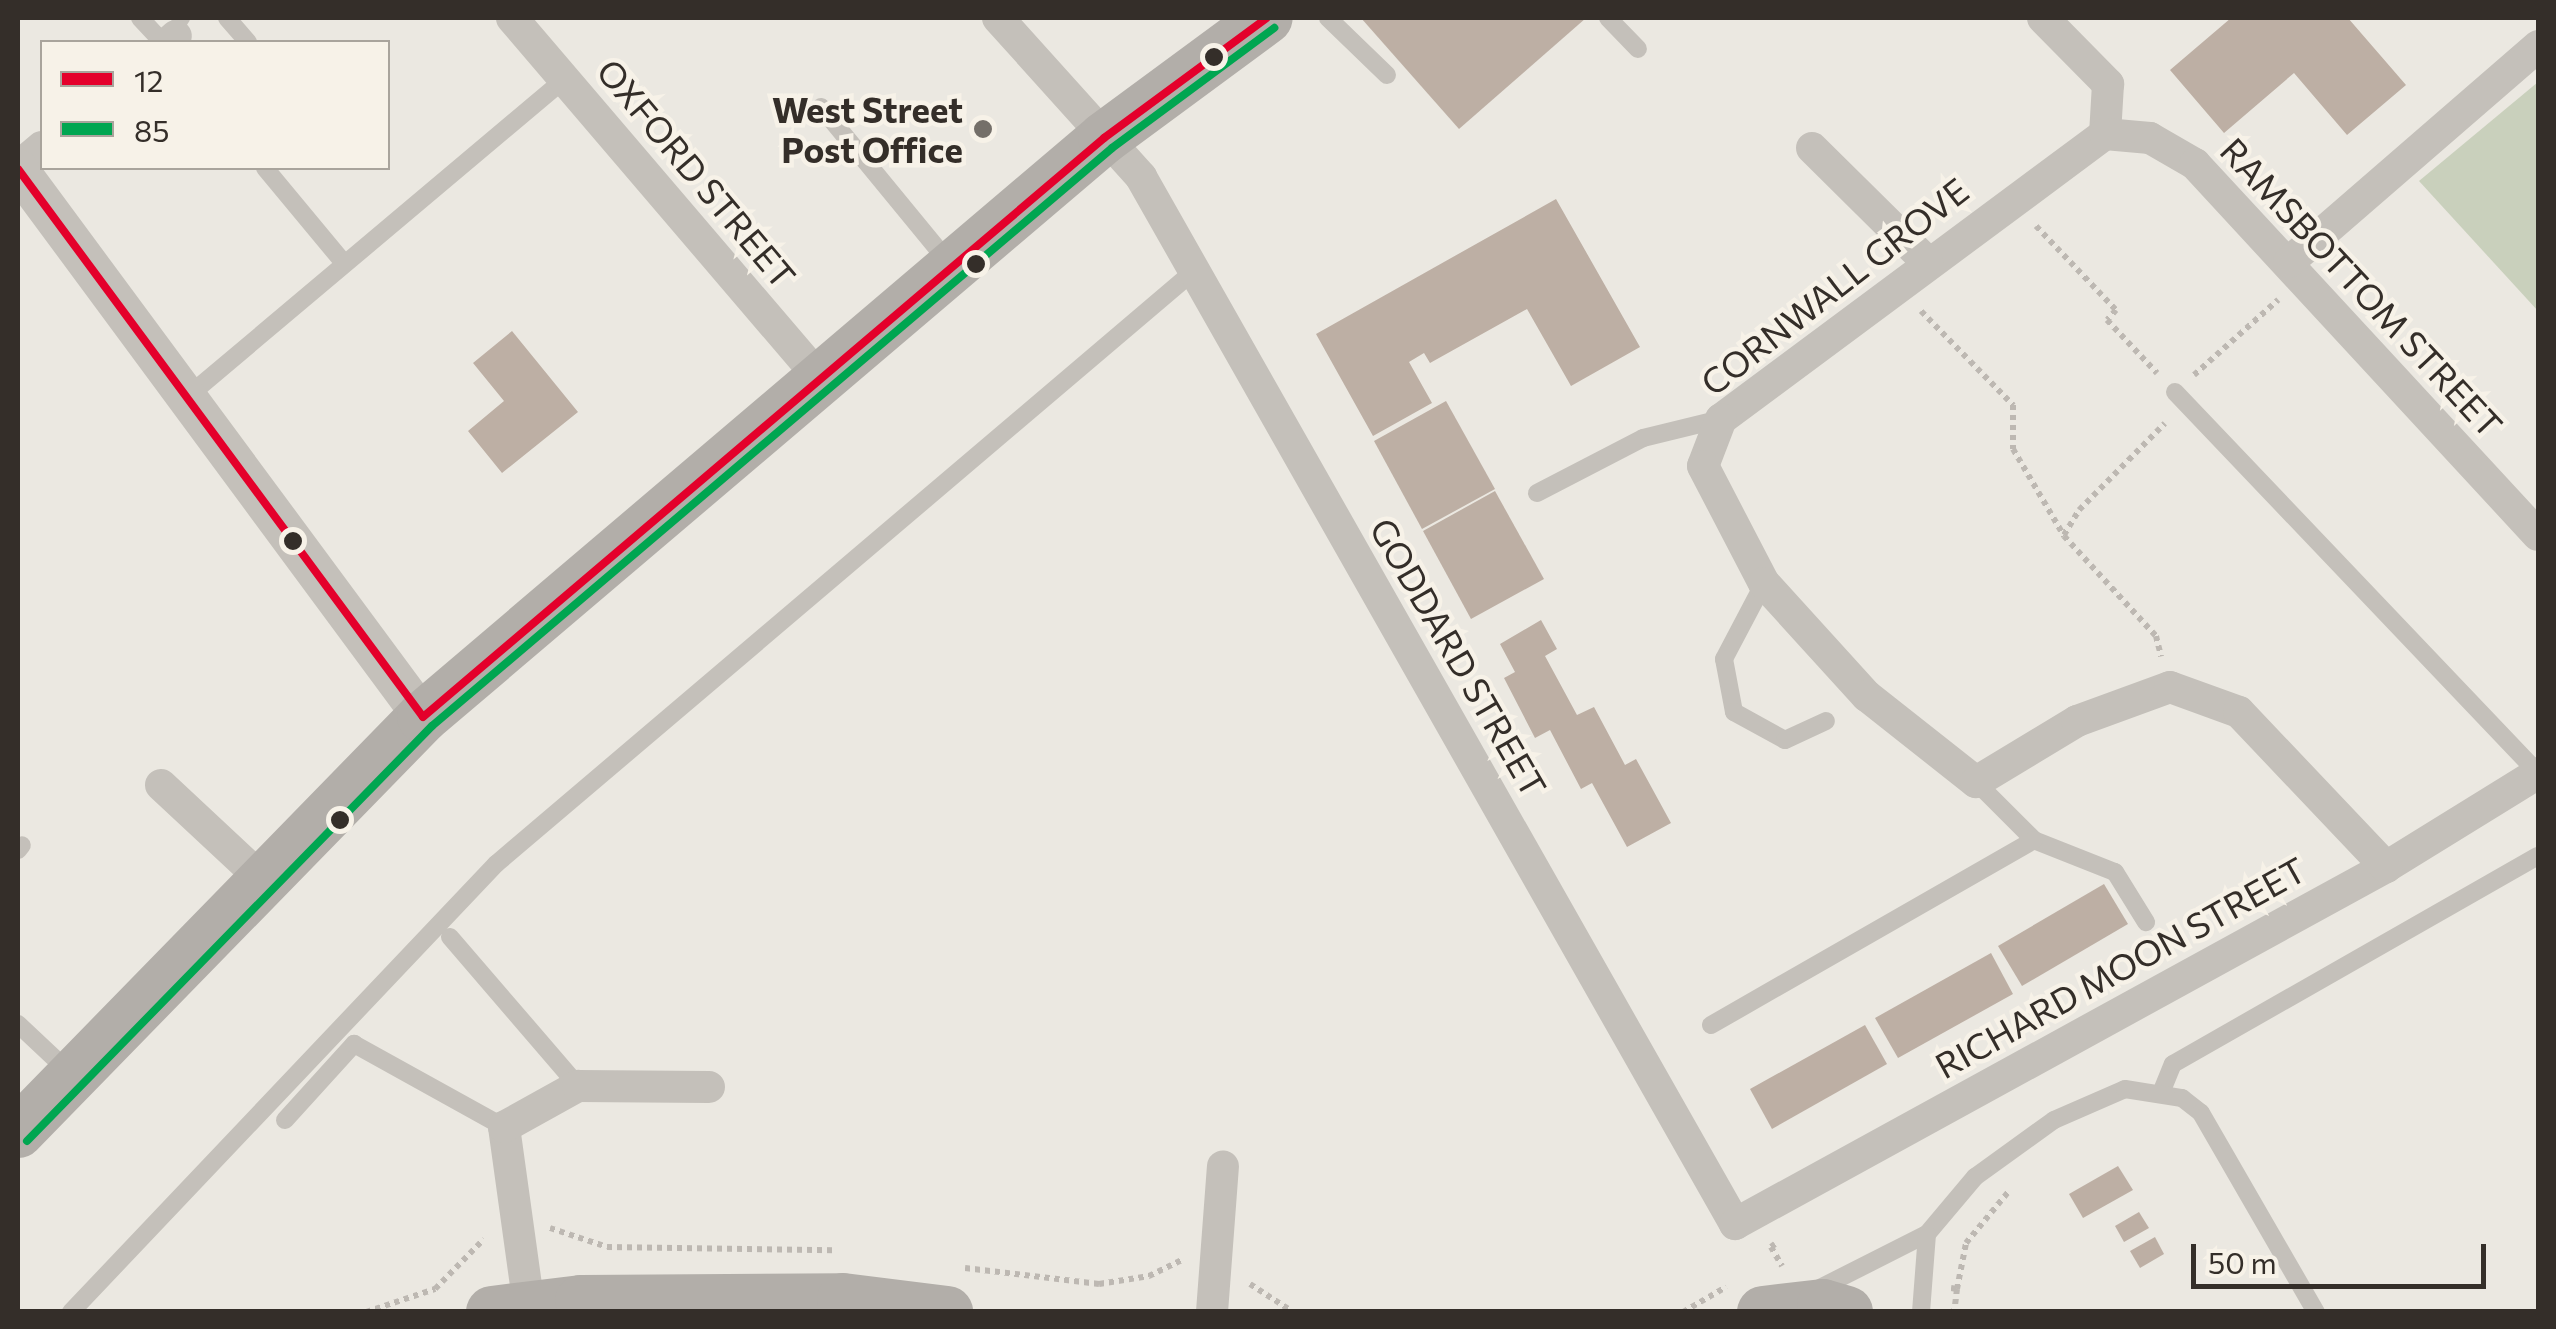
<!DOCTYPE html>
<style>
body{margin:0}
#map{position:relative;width:2556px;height:1329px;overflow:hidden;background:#ebe8e1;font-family:Commissioner,sans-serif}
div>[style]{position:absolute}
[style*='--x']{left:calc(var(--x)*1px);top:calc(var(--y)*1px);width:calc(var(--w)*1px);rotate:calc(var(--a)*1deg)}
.green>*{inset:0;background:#c9d0bc}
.building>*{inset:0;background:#bdafa4}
.path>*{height:6px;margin-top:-3px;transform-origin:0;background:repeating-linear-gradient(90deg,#bdb8b2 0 5px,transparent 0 10px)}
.service>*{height:18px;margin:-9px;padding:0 9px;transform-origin:9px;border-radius:9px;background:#c4c0ba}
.minor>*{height:32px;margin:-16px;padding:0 16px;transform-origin:16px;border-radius:16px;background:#c4c0ba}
.tertiary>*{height:40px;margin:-20px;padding:0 20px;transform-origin:20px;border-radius:20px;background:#c4c0ba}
.primary>*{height:52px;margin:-26px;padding:0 26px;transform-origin:26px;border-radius:26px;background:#b2aea9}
.bus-1>*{height:8px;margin:-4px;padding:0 4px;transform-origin:4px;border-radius:4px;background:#e4002b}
.bus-2>*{height:8px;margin:-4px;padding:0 4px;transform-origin:4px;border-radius:4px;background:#00a651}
.dots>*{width:28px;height:28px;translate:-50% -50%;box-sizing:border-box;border:5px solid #f7f2e8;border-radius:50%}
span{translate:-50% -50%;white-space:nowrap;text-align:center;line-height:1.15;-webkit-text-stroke:9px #f7f2e8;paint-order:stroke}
.poi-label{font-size:35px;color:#342e29;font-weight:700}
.right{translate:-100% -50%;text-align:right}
.street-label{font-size:35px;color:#342e29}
.frame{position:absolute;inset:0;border:20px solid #342e29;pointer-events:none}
.legend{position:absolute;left:40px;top:40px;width:350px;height:130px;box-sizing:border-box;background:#f7f2e8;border:2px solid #a9a49c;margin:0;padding:12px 18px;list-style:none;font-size:30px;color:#342e29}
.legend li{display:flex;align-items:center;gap:20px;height:50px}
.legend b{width:50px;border:2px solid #a9a49c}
.scale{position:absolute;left:2191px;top:1244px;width:295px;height:45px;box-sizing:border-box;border:5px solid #342e29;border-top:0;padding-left:12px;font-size:30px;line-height:35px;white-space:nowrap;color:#342e29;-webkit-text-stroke:8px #f7f2e8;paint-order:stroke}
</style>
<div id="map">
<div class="green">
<i style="clip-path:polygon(2538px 82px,2538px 311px,2419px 181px)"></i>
</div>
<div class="building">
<i style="clip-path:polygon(1361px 18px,1586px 18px,1459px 129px)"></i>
<i style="clip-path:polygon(2231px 18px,2348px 18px,2406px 85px,2347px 135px,2294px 73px,2224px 133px,2170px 70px)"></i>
<i style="clip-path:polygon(1556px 199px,1640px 347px,1571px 386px,1527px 309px,1430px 363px,1424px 353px,1409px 362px,1432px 403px,1373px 436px,1316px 334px)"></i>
<i style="clip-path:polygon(512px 331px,578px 412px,502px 473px,468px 431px,504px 401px,473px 363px)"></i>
<i style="clip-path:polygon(1446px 401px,1495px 489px,1422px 529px,1374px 441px)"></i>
<i style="clip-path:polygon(1495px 491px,1544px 579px,1471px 619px,1423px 531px)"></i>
<i style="clip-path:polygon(1541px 620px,1557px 649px,1545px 656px,1577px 715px,1594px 707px,1625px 765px,1636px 759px,1671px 823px,1627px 847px,1592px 783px,1581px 789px,1550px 730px,1535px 738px,1504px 678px,1515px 672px,1500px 644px)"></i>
<i style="clip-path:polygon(2104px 884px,2128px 924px,2022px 986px,1998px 946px)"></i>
<i style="clip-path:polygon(1991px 953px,2013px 994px,1898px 1058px,1875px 1018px)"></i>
<i style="clip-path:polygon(1865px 1025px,1887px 1064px,1772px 1129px,1750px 1089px)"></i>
<i style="clip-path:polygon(2118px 1166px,2133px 1190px,2083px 1218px,2069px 1194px)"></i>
<i style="clip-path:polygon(2139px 1212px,2149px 1228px,2124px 1242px,2115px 1226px)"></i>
<i style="clip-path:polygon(2155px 1237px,2164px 1254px,2140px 1268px,2130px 1251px)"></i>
</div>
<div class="path">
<i style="--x:2036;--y:226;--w:116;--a:46.4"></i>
<i style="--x:2116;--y:310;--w:13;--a:132"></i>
<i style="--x:2107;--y:320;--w:73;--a:46.7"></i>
<i style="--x:1921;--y:311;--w:132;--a:45.6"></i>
<i style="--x:2013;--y:405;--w:44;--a:90"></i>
<i style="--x:2013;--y:449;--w:101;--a:59.6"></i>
<i style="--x:2064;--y:536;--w:136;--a:47.4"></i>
<i style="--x:2156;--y:636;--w:21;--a:76"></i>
<i style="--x:2194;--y:375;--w:113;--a:-41.8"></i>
<i style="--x:2064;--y:535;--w:29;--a:-59"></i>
<i style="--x:2079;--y:510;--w:122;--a:-45.3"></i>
<i style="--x:550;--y:1228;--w:60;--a:18.4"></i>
<i style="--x:607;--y:1247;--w:227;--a:0.8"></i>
<i style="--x:1775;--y:1244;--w:5;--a:143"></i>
<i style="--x:1771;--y:1247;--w:22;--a:60"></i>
<i style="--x:965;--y:1268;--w:135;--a:6.8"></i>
<i style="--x:1099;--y:1284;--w:51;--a:-9.1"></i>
<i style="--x:1149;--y:1276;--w:37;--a:-26"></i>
<i style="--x:1250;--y:1284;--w:51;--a:33.1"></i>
<i style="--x:1951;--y:1288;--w:6;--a:9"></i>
<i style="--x:1957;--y:1289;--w:23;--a:97"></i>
<i style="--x:1957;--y:1289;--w:47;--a:-78.9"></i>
<i style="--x:1966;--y:1243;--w:67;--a:-50.4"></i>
<i style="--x:366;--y:1312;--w:73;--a:-18.4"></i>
<i style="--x:435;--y:1289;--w:70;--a:-45.6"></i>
<i style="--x:1683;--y:1312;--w:50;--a:-30.2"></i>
</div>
<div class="service">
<i style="--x:140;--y:18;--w:33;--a:47"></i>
<i style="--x:180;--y:18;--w:1;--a:0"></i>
<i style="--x:227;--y:18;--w:32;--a:49"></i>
<i style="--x:1328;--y:18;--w:82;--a:44"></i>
<i style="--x:1608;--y:18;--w:43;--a:45.9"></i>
<i style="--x:821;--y:107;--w:202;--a:50.6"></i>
<i style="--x:265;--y:168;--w:122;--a:50.3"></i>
<i style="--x:2175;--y:392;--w:526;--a:46.39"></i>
<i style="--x:187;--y:397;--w:494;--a:-40.1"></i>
<i style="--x:1537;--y:493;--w:119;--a:-27.4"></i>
<i style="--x:1643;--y:438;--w:80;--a:-13.7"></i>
<i style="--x:1764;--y:583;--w:86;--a:117.8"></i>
<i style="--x:1724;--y:659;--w:54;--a:79.3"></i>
<i style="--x:1734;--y:712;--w:58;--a:28.8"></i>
<i style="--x:1785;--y:740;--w:45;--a:-24.9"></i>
<i style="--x:1976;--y:782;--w:82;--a:45"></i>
<i style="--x:2034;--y:840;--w:87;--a:21.6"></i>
<i style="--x:2115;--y:872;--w:59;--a:58.2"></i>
<i style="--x:18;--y:850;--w:6;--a:-51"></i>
<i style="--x:450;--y:937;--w:196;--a:49.3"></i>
<i style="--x:18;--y:1024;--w:69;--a:43.2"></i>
<i style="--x:1711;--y:1025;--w:372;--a:-29.8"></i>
<i style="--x:2161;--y:1093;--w:31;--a:-68"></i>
<i style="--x:2173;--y:1064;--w:420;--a:-29.7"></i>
<i style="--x:285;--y:1120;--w:103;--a:-47.8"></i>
<i style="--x:354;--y:1044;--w:171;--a:29"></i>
<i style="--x:1816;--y:1290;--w:124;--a:-26.8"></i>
<i style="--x:1927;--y:1234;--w:75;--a:-49.9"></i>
<i style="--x:1975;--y:1177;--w:97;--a:-35.8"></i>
<i style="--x:2054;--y:1120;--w:77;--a:-23.6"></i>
<i style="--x:2125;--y:1089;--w:58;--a:9"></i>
<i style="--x:2182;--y:1098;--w:24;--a:38"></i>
<i style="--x:2201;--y:1113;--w:230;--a:60"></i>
<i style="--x:71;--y:1312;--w:618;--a:-46.51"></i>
<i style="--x:496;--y:864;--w:916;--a:-40.35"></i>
<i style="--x:1921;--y:1312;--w:78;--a:-85.6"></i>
</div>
<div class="minor">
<i style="--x:512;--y:18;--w:476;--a:49.5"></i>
<i style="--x:998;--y:18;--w:214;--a:48"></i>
<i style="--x:1141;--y:177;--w:1204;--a:60.43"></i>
<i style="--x:1735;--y:1224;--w:742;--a:-28.74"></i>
<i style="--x:2386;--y:867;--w:179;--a:-31.7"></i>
<i style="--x:2043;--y:18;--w:93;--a:45.4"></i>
<i style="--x:2108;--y:84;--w:50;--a:93.4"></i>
<i style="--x:169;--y:42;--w:9;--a:-41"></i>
<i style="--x:2105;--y:134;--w:478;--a:143.4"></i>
<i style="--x:1721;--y:419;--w:50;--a:111"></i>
<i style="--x:1703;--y:466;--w:132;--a:62.5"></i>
<i style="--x:1764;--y:583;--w:153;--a:47.7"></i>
<i style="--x:1867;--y:696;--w:139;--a:38.3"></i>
<i style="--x:1976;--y:782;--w:118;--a:-31.1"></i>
<i style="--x:2077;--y:721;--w:99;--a:-20.1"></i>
<i style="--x:2170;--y:687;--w:73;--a:19.9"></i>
<i style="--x:2239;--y:712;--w:214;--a:46.5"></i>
<i style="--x:2105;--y:134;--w:45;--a:5.1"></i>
<i style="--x:2150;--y:138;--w:52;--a:30"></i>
<i style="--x:2195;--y:164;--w:505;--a:47.25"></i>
<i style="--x:1812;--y:148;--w:162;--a:44.7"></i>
<i style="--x:18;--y:167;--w:31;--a:-40"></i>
<i style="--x:2289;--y:262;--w:330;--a:-40.9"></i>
<i style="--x:161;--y:785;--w:139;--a:43"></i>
<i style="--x:529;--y:1307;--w:182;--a:-97.9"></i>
<i style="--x:504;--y:1127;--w:85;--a:-29"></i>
<i style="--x:578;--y:1086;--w:131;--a:0.4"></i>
<i style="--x:1212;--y:1312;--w:146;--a:-85.7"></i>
</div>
<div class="tertiary">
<i style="--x:18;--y:169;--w:681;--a:53.53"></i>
</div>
<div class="primary">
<i style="--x:18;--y:1132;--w:580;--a:-45.7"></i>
<i style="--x:423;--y:717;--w:894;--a:-40.37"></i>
<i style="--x:1104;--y:138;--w:202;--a:-36.4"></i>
<i style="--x:492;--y:1312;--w:90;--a:-7"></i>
<i style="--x:581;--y:1301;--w:262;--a:-0.4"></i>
<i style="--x:843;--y:1299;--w:105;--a:7.1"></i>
<i style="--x:1763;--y:1312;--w:60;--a:-6.7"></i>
<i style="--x:1823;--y:1305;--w:25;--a:16"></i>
</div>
<div class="bus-1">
<i style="--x:18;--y:169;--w:681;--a:53.53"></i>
<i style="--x:423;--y:717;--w:894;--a:-40.37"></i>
<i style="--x:1104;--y:138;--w:202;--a:-36.4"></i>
</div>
<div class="bus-2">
<i style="--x:27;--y:1141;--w:580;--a:-45.7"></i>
<i style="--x:432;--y:726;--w:892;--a:-40.36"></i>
<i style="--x:1112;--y:148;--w:202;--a:-36.5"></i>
</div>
<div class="dots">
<i style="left:1214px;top:57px;background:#342e29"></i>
<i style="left:983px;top:129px;background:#746f69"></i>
<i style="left:976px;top:264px;background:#342e29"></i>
<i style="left:293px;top:541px;background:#342e29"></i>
<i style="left:340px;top:820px;background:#342e29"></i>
</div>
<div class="poi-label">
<span class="right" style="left:963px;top:129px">West Street<br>Post Office</span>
</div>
<div class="street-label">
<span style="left:697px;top:173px;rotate:50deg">OXFORD STREET</span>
<span style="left:1834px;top:286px;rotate:-38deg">CORNWALL GROVE</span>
<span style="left:2362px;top:287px;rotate:47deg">RAMSBOTTOM STREET</span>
<span style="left:1459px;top:657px;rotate:60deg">GODDARD STREET</span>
<span style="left:2120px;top:967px;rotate:-29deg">RICHARD MOON STREET</span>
</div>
<div class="frame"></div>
<ul class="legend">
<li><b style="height:12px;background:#e4002b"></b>12</li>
<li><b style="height:12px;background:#00a651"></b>85</li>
</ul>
<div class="scale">50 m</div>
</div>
